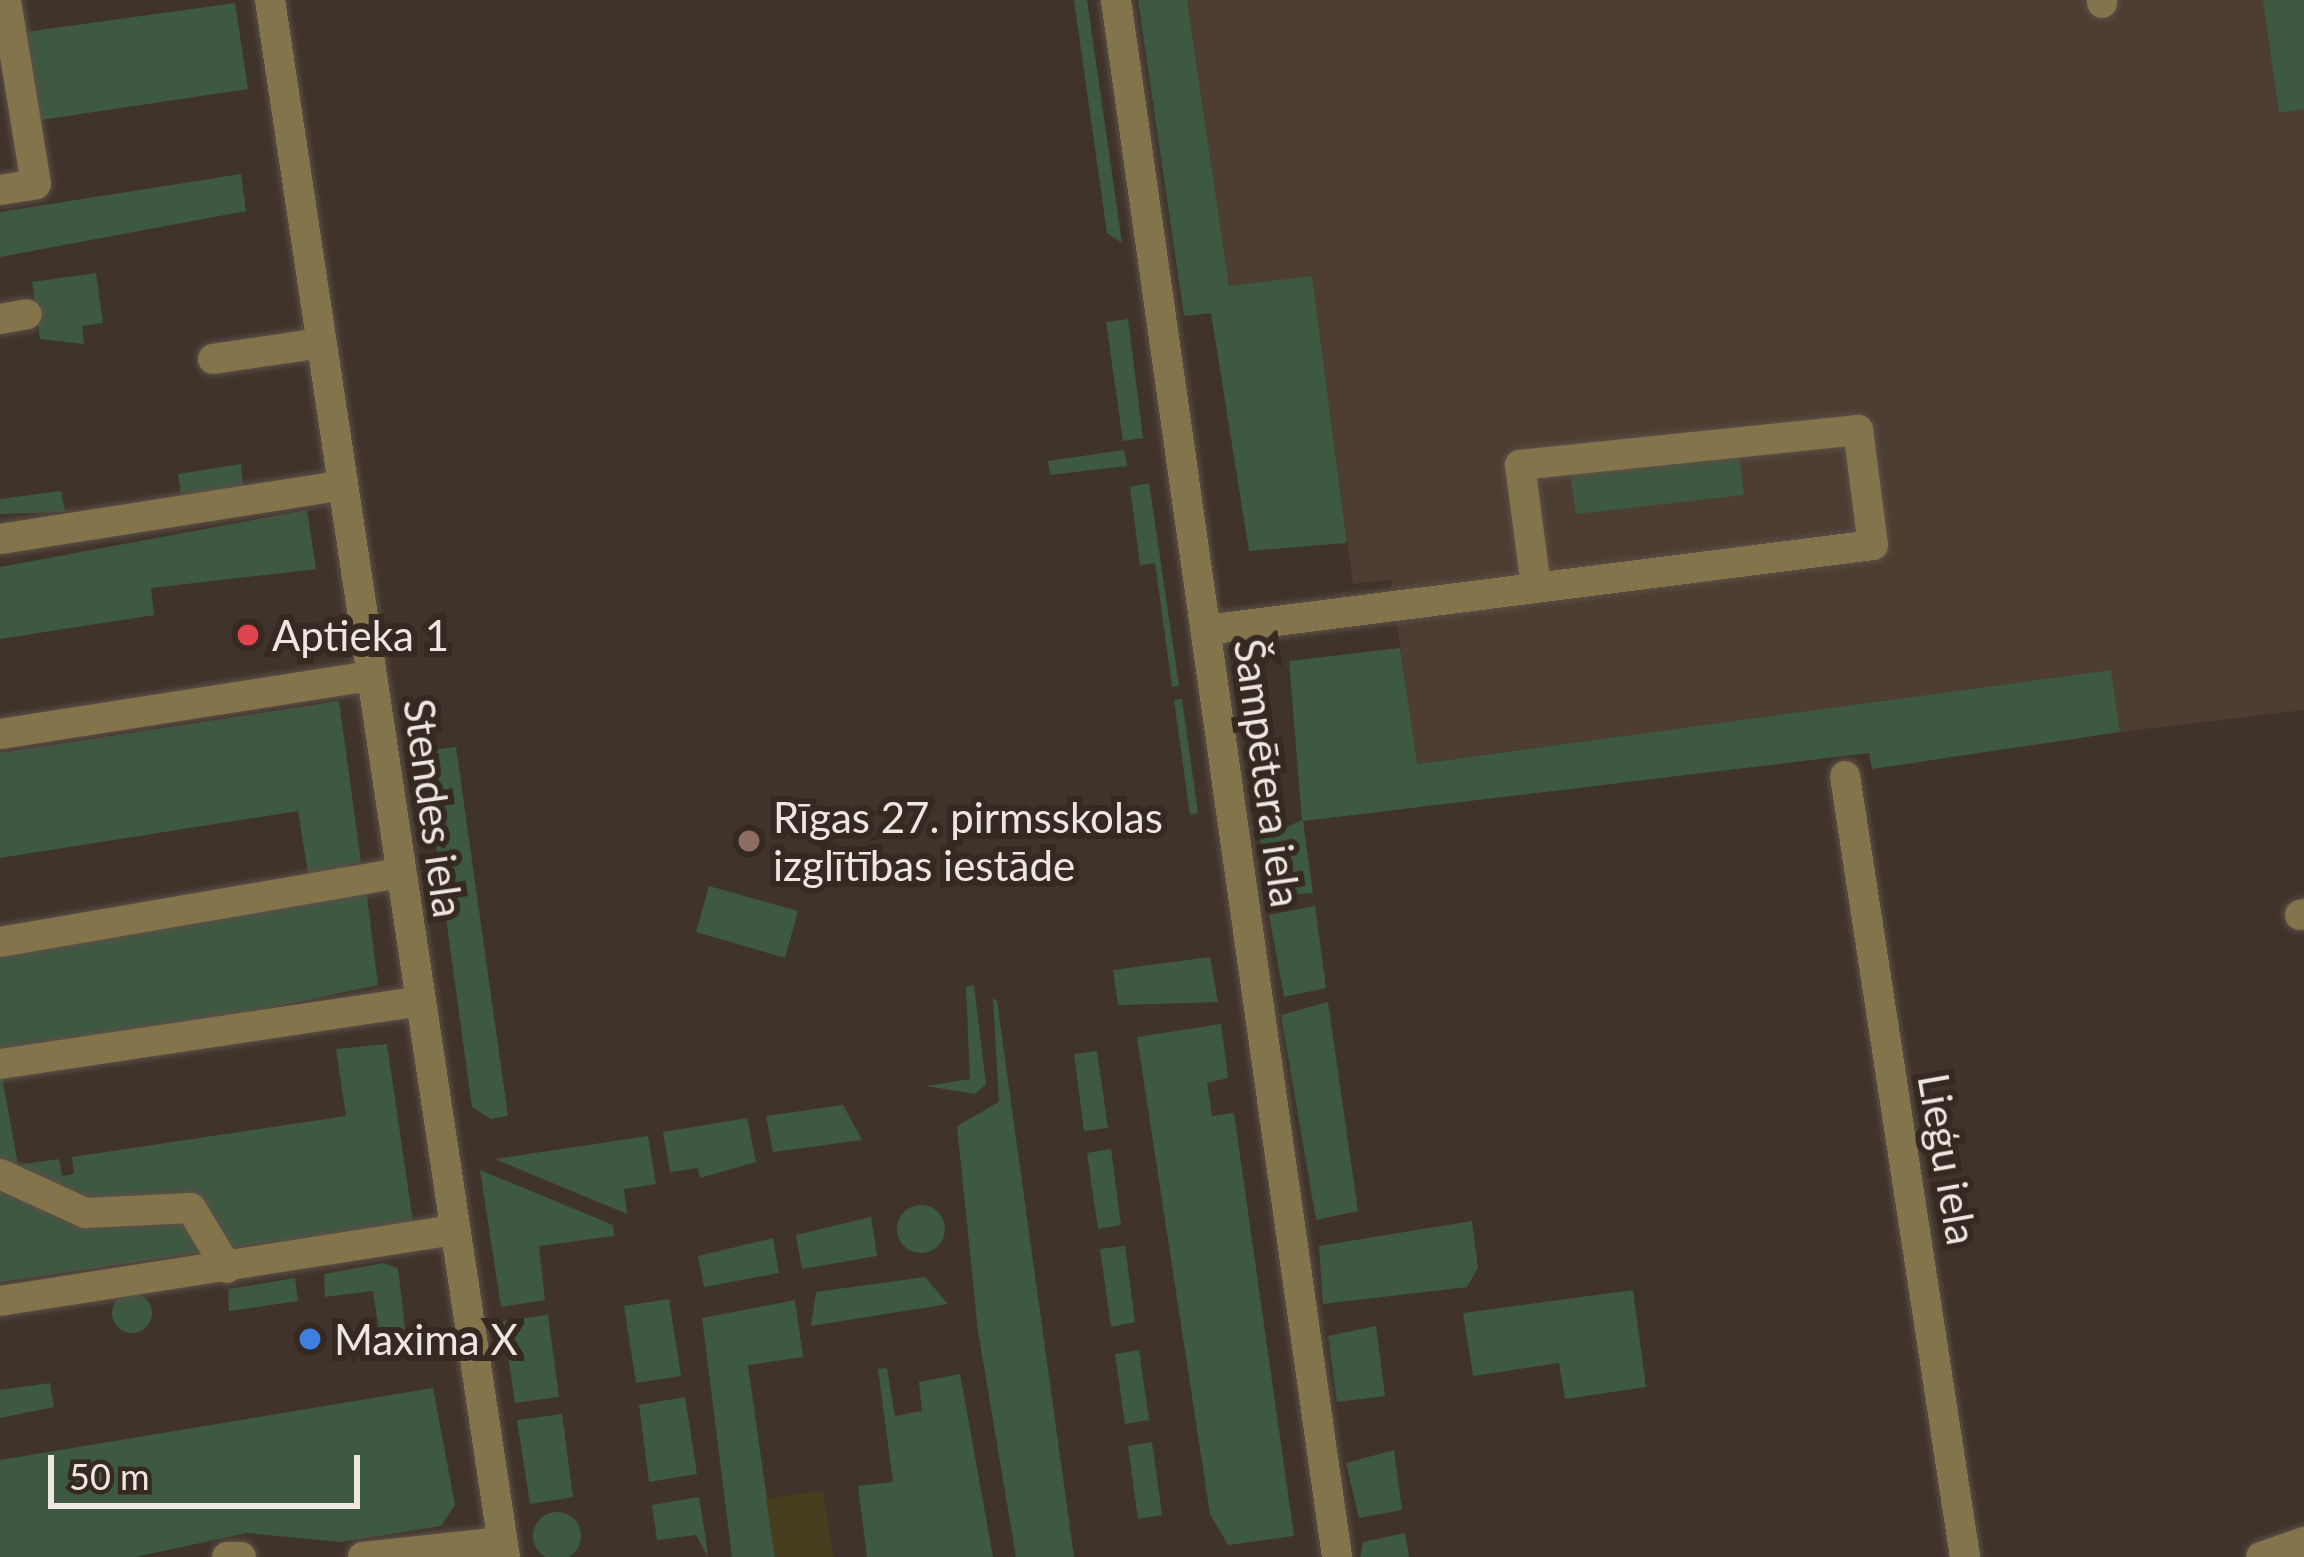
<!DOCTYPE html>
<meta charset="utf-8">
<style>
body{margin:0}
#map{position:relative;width:2304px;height:1557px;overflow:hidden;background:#40332b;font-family:Lato,sans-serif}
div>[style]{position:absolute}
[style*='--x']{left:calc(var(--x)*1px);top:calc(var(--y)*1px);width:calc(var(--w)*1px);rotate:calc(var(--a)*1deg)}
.industrial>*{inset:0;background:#4d3d32}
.green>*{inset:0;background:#3d5941}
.round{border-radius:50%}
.sand>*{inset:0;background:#463e1e}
.roads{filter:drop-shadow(0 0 3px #5c5048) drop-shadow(0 0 3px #5c5048)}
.minor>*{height:30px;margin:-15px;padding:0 15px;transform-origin:15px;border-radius:15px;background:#84744b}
.dots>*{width:33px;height:33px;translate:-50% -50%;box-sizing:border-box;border:6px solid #352921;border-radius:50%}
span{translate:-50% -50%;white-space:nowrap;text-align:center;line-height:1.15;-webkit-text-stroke:12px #352921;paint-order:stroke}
.poi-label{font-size:42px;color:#eee6e0}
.left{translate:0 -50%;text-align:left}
.street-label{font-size:42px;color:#eee6e0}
.scale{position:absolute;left:48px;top:1455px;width:312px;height:54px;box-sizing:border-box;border:6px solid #eee6e0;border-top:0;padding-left:15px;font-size:36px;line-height:42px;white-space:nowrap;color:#eee6e0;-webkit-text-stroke:9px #352921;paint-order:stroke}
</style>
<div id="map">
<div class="industrial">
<i style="clip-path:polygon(1187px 0,2304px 0,2304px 710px,2120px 732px,2111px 670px,1416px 764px,1391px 580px,1353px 584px,1312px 277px,1229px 286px)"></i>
</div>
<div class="green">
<i style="clip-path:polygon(1074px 0,1087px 0,1122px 243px,1107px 233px)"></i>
<i style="clip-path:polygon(1138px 0,1187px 0,1229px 286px,1312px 276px,1347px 543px,1249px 551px,1211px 313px,1184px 316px)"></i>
<i style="clip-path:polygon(2263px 0,2304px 0,2304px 109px,2279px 113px)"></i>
<i style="clip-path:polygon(235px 3px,248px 89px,27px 122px,11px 34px)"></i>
<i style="clip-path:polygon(241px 174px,246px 211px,0 257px,0 212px)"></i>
<i style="clip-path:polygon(96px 273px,103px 323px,82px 326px,84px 344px,40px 339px,32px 282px)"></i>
<i style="clip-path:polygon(1128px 319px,1143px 438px,1123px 441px,1106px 322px)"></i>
<i style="clip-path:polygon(1738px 443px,1744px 495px,1576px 514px,1568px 460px)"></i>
<i style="clip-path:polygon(1124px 450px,1127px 466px,1050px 475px,1048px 461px)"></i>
<i style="clip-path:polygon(241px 464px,243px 487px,181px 495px,178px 474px)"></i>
<i style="clip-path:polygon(1149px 483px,1179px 686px,1172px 687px,1155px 563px,1140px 565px,1130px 487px)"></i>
<i style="clip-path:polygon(61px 491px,65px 512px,0 514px,0 499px)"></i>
<i style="clip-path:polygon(307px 510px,316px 569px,151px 588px,154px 615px,0 639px,0 567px)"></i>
<i style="clip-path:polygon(1400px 648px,1417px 764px,2111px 670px,2120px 732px,1872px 769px,1869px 753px,1303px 821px,1313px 893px,1265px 897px,1260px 839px,1302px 820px,1289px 661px)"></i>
<i style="clip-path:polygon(1182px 699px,1198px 813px,1190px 815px,1174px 700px)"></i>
<i style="clip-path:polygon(339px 701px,361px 862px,309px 879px,298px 811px,0 858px,0 753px)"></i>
<i style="clip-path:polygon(456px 747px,508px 1116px,491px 1119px,472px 1107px,423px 751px)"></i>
<i style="clip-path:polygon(709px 886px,798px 911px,785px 958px,696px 932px)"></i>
<i style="clip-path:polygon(366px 888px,378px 985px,0 1064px,0 943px)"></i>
<i style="clip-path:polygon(1315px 906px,1326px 988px,1284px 997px,1269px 915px)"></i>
<i style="clip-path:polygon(1210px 957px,1218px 1002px,1118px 1005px,1113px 970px)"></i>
<i style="clip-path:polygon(974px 985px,986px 1084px,975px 1094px,926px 1086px,970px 1079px,966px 987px)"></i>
<i style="clip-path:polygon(993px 998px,997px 1001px,1074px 1557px,1016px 1557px,978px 1331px,957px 1126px,999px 1102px)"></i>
<i style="clip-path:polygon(1328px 1002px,1358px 1211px,1316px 1220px,1281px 1015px)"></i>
<i style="clip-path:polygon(1221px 1024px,1228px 1078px,1207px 1083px,1212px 1116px,1234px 1113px,1294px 1536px,1228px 1545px,1210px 1514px,1137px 1037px)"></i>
<i style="clip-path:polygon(387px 1044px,413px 1222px,0 1282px,0 1065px,18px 1165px,59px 1159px,62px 1176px,74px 1174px,72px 1157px,346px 1116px,336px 1049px)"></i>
<i style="clip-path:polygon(1097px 1051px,1108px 1128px,1084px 1131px,1074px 1054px)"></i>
<i style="clip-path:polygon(843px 1105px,862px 1140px,773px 1152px,766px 1116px)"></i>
<i style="clip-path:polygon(747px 1118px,756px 1162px,700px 1178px,698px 1168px,670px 1172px,663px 1132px)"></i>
<i style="clip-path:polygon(648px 1136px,656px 1184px,624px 1189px,627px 1214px,495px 1159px)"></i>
<i style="clip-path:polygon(1111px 1149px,1121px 1225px,1098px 1229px,1087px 1153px)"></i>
<i style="clip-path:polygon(480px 1170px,613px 1225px,614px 1236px,539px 1246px,545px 1300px,501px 1307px)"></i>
<i class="round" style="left:897px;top:1205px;width:48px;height:48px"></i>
<i style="clip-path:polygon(871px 1217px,877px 1256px,802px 1269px,796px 1235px)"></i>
<i style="clip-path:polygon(1472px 1221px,1478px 1268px,1467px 1287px,1323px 1304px,1319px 1246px)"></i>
<i style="clip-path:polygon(773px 1238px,779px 1273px,704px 1287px,698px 1256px)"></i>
<i style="clip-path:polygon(1125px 1246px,1135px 1322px,1111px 1327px,1100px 1249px)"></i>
<i style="clip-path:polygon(383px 1263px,398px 1268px,408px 1355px,383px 1359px,373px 1291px,325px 1297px,324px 1274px)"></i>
<i style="clip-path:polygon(925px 1277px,948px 1304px,811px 1326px,816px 1292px)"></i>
<i style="clip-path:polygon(295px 1278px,298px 1301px,229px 1311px,228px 1289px)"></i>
<i style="clip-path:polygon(1633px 1290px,1646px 1387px,1565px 1399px,1559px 1363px,1473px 1376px,1463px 1313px)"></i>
<i class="round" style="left:112px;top:1293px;width:40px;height:40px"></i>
<i style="clip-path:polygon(669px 1299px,681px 1376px,636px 1383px,624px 1306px)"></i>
<i style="clip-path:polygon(795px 1300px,803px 1357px,748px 1365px,775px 1557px,732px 1557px,702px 1318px)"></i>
<i style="clip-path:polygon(548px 1315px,559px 1397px,515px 1403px,503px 1321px)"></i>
<i style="clip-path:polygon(1376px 1326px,1385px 1396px,1337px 1402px,1328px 1336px)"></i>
<i style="clip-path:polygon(1139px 1350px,1149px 1420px,1125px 1424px,1115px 1354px)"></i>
<i style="clip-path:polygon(887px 1368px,895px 1416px,922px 1411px,919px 1382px,960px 1374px,993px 1557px,867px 1557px,858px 1486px,893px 1482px,878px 1369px)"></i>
<i style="clip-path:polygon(50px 1383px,54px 1407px,0 1418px,0 1390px)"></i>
<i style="clip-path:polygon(433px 1388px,455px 1505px,441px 1526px,341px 1542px,247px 1533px,135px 1557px,0 1557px,0 1460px)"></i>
<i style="clip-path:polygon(685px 1397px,697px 1474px,649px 1482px,639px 1405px)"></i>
<i style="clip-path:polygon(562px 1414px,573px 1497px,530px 1504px,517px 1420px)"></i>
<i style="clip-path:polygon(1152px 1442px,1162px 1515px,1138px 1519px,1128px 1446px)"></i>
<i style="clip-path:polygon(1394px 1450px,1402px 1510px,1359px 1518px,1346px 1463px)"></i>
<i style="clip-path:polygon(699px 1497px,705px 1534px,708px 1557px,696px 1535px,657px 1540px,652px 1505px)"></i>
<i class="round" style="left:533px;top:1512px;width:48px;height:48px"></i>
<i style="clip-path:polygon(1405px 1533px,1409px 1557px,1360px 1557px,1363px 1542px)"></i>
</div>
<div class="sand">
<i style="clip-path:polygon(823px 1490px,833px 1557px,775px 1557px,766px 1499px)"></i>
</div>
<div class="roads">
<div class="minor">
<i style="--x:270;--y:0;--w:1575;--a:81.42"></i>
<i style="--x:1116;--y:0;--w:1573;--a:81.92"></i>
<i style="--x:2102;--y:0;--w:3;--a:90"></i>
<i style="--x:0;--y:190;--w:36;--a:-9"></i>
<i style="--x:36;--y:184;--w:186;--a:-99.3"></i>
<i style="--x:0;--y:319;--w:27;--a:-10"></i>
<i style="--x:213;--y:359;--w:109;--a:-8.4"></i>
<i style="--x:0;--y:539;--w:347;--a:-8.9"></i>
<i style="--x:1206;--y:630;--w:672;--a:-7.26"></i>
<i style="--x:1873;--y:545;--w:116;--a:-97.4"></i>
<i style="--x:1858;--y:430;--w:340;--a:174.1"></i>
<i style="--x:1520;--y:465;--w:123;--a:82.5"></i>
<i style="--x:0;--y:734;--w:376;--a:-8.9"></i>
<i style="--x:1845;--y:776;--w:790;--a:81.26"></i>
<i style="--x:2300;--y:915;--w:4;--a:-14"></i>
<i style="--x:0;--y:942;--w:407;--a:-9.8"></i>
<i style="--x:0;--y:1064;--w:425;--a:-8.5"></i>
<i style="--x:0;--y:1174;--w:94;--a:24.6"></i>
<i style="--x:85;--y:1213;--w:106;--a:-2.7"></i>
<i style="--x:191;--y:1208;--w:70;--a:59"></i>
<i style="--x:0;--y:1301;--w:460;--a:-8.9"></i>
<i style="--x:227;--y:1557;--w:14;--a:0"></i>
<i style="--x:363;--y:1557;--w:140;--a:-6.2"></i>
<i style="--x:2261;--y:1557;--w:46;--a:-19.2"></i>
</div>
</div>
<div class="dots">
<i style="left:248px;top:635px;background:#e0444e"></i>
<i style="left:749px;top:841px;background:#8d6e63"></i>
<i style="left:310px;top:1339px;background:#3f7fe0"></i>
</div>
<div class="poi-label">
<span class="left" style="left:272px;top:635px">Aptieka 1</span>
<span class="left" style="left:773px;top:841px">Rīgas 27. pirmsskolas<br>izglītības iestāde</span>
<span class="left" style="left:334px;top:1339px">Maxima X</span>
</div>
<div class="street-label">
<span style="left:1268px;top:773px;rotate:82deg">Šampētera iela</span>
<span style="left:434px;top:808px;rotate:82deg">Stendes iela</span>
<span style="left:1948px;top:1159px;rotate:80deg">Lieģu iela</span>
</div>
<div class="scale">50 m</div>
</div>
